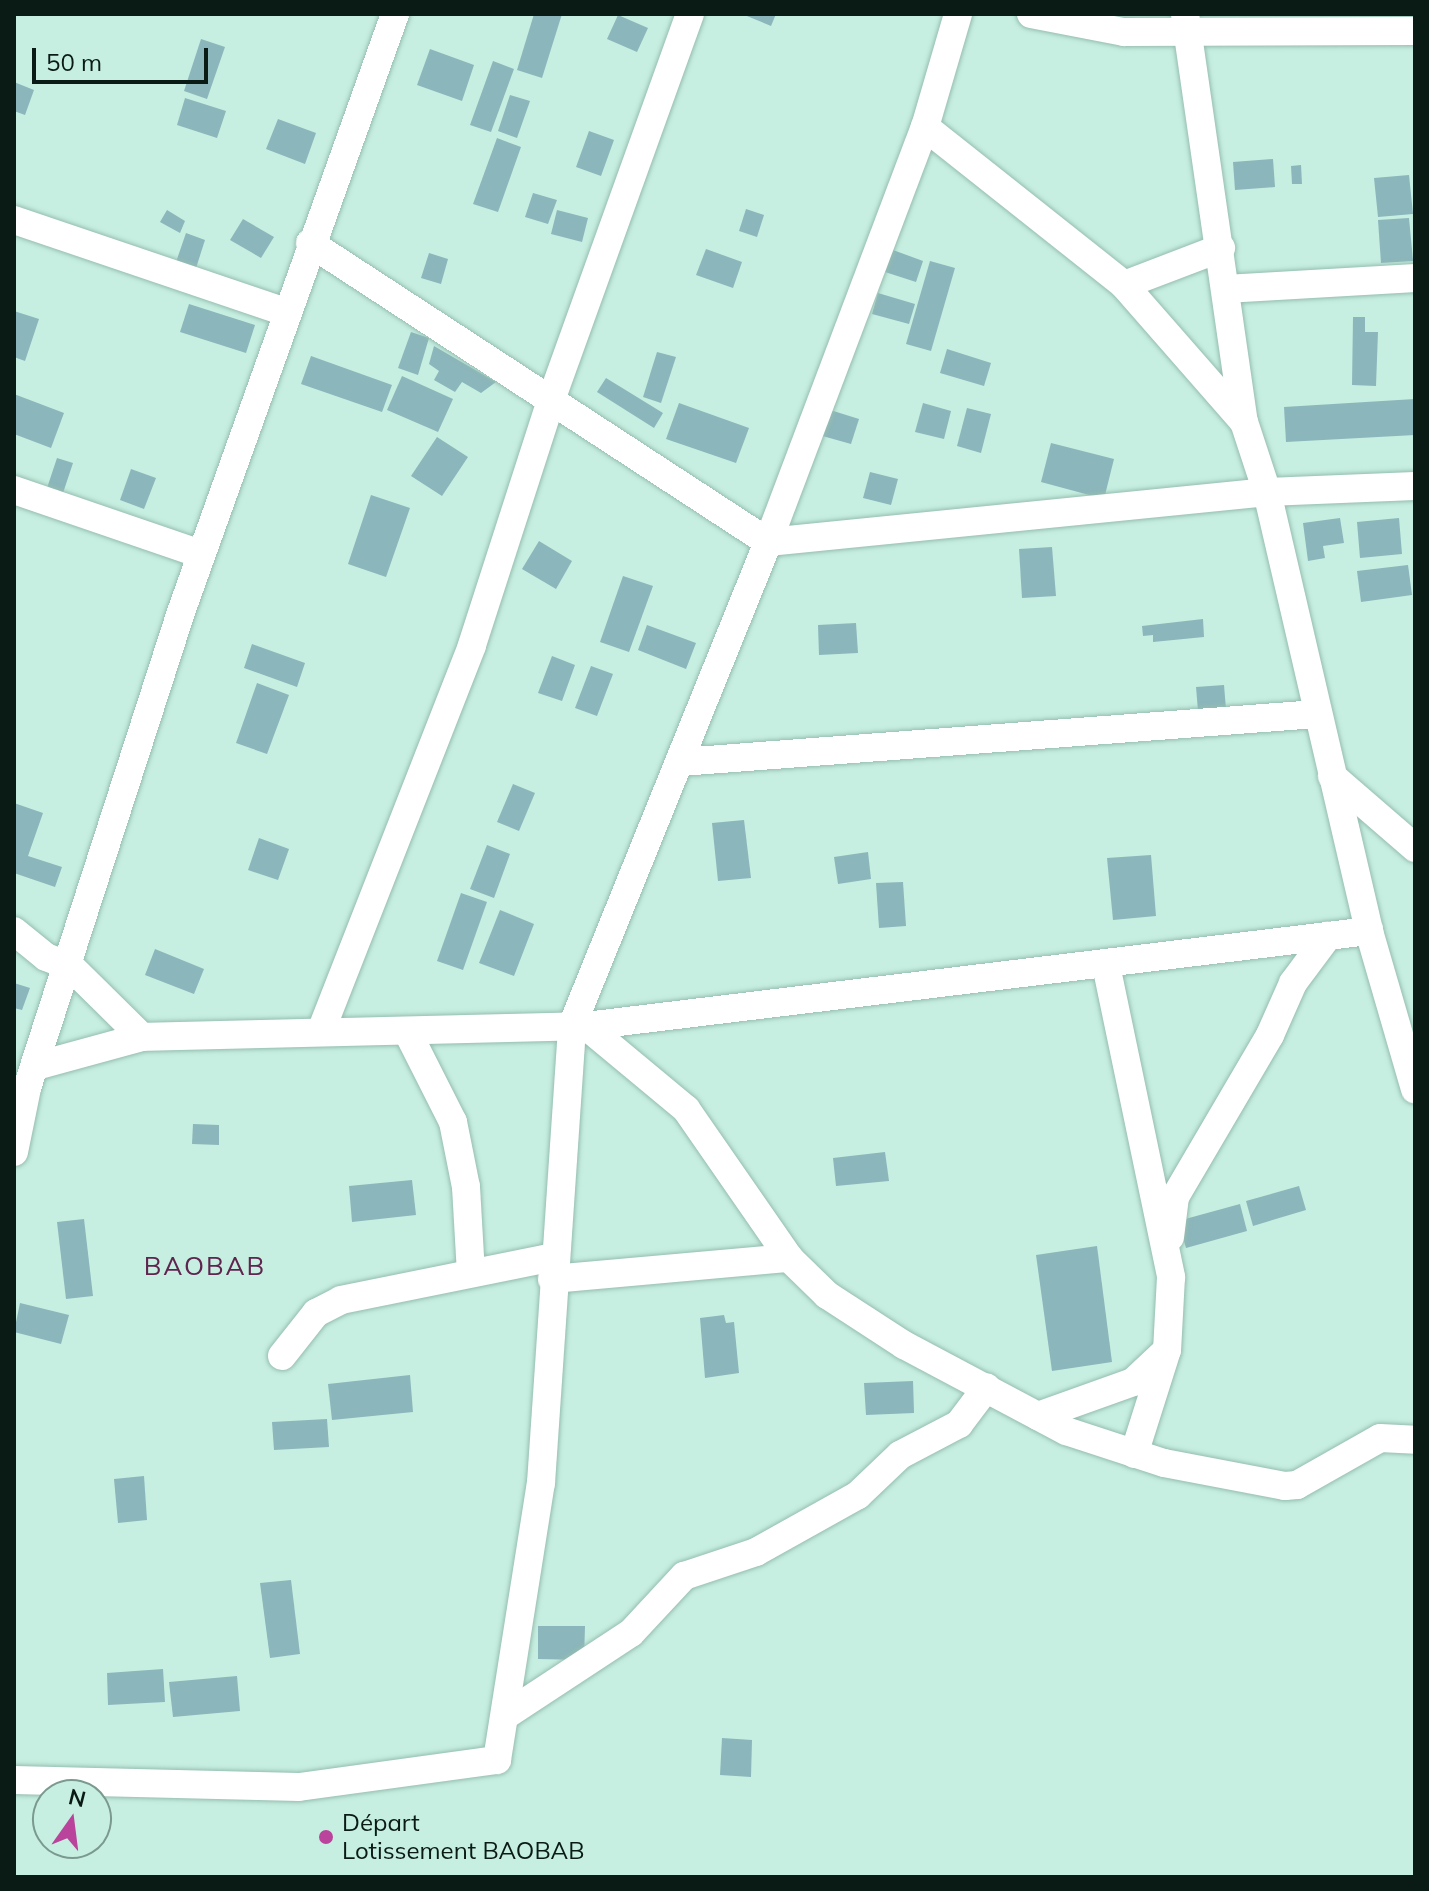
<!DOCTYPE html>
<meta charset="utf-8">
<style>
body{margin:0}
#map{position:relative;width:1429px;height:1891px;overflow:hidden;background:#c6efe1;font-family:Mulish,sans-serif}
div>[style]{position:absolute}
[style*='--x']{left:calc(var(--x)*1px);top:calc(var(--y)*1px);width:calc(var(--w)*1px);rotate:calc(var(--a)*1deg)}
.building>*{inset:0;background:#8bb6bb}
.roads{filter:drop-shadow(0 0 2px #96bdb0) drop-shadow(0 0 2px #96bdb0)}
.minor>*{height:28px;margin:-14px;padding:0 14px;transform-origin:14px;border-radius:14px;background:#fff}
.dots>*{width:22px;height:22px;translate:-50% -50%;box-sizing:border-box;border:4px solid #c6efe1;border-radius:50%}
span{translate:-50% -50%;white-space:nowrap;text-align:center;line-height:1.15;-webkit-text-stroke:6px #c6efe1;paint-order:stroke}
.poi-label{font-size:24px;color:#0a1a15}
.left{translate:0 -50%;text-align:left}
.neighbourhood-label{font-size:26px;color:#5f254f;letter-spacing:2px}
.frame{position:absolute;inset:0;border:16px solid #0a1a15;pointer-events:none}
.north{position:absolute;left:32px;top:1779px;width:80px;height:80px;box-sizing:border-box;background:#c6efe1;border:2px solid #7b9a8f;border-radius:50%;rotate:14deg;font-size:22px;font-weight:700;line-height:32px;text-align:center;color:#0a1a15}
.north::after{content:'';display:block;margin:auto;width:28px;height:36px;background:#ba449b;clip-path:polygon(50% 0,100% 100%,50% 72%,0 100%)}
.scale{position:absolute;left:32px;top:48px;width:176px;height:36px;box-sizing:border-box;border:4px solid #0a1a15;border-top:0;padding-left:10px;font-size:24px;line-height:28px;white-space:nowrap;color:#0a1a15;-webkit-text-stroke:6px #c6efe1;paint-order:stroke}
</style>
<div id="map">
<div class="building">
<i style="clip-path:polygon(534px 14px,562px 14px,542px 78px,517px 70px)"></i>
<i style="clip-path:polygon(742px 14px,776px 14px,771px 26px)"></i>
<i style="clip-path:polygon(618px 15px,648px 28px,637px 52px,607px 39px)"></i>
<i style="clip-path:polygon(201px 39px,225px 47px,207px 99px,184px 91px)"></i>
<i style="clip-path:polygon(430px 49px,474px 65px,462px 101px,417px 85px)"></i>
<i style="clip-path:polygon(493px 61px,514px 69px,491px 132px,470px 125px)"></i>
<i style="clip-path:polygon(14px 82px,34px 90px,25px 115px,14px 111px)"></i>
<i style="clip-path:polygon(510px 95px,530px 101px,517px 138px,498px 131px)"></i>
<i style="clip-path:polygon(185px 98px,226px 111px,217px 138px,177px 125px)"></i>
<i style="clip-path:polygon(278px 119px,316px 133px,305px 164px,266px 149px)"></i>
<i style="clip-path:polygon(589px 131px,614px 140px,601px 176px,576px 167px)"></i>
<i style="clip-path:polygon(497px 138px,521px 147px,498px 212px,473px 204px)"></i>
<i style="clip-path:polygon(1273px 159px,1275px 187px,1235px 190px,1233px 162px)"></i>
<i style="clip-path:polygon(1301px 165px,1302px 184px,1292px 184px,1291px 166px)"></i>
<i style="clip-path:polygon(1409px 175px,1413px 214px,1378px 217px,1374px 178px)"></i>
<i style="clip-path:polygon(533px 193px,557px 200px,548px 224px,525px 217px)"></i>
<i style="clip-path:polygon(746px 209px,764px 215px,757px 237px,739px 231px)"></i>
<i style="clip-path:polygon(167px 210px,185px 221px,180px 233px,160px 222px)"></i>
<i style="clip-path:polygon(557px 210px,588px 218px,582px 242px,551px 234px)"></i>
<i style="clip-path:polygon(1409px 218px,1413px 261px,1381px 263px,1378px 220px)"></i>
<i style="clip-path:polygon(243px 219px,274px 237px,261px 258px,230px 240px)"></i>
<i style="clip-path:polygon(186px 233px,205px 240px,196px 268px,176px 262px)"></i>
<i style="clip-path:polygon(706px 249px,742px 262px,733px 288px,696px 275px)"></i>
<i style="clip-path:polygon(893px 250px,923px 261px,916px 282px,885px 272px)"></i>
<i style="clip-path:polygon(429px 253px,448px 259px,441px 284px,421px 278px)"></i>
<i style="clip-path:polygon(930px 261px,955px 268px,931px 351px,906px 344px)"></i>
<i style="clip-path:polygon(878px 293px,915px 304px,909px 324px,872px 314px)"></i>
<i style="clip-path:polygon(189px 304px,255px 325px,246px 353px,180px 332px)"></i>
<i style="clip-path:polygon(14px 311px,39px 319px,25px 361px,14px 357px)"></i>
<i style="clip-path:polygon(1353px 317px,1365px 317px,1365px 332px,1378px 332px,1376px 386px,1352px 385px)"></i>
<i style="clip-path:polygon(411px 332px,429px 338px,418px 375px,398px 368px)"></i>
<i style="clip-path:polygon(434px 346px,496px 382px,481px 393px,462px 382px,455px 392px,434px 380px,439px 371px,429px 364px)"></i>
<i style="clip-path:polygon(947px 349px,991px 363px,984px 386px,940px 373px)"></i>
<i style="clip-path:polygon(657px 352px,676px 357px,661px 403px,643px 397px)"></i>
<i style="clip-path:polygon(311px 356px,392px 385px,382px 412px,301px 384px)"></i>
<i style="clip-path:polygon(402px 376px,453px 399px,438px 432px,387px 410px)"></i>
<i style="clip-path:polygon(606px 378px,663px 413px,654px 428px,597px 392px)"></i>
<i style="clip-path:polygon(14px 394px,64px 413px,51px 448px,14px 434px)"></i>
<i style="clip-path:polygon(1415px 399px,1415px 435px,1286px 442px,1284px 407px)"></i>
<i style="clip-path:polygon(679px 403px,749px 428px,736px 463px,666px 439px)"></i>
<i style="clip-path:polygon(923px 403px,951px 411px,944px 439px,915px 432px)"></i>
<i style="clip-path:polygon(967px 408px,991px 414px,981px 453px,957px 446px)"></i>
<i style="clip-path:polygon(827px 409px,859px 419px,851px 444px,819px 435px)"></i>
<i style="clip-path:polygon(437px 437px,468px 457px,442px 496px,411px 476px)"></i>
<i style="clip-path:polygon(1051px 443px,1114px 459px,1104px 499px,1041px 482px)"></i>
<i style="clip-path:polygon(57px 458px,73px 463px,63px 493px,47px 488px)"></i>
<i style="clip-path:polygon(131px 469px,156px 478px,144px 509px,120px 500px)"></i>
<i style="clip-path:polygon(870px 472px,898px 479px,891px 505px,863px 498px)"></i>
<i style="clip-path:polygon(371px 495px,410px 508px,386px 577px,348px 564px)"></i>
<i style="clip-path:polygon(1340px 518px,1344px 543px,1323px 546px,1325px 558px,1308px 561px,1303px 523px)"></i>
<i style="clip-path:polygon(1399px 518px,1402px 554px,1360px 558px,1357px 522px)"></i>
<i style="clip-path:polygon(539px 541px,572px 561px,556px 589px,522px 569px)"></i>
<i style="clip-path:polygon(1052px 547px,1056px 596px,1022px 598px,1019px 549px)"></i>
<i style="clip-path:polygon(1408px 565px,1412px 595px,1361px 602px,1357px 571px)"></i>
<i style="clip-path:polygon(623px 576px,653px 586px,629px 652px,600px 642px)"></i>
<i style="clip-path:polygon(1203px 619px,1204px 637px,1153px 642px,1153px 635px,1143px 636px,1142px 626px)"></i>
<i style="clip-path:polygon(856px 623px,858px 653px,819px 655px,818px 625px)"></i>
<i style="clip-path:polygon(647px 625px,696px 643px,686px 669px,638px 650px)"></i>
<i style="clip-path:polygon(252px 644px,305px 663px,297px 687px,244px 668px)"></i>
<i style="clip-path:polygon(552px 656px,575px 665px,562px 701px,538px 693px)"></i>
<i style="clip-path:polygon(591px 666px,613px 674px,597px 716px,575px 708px)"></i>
<i style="clip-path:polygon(257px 683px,289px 695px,267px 754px,236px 743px)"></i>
<i style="clip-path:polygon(1224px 685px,1226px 709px,1198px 711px,1196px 687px)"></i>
<i style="clip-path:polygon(513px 784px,535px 793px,519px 831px,497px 822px)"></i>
<i style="clip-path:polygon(14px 803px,43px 813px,28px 856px,62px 867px,55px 887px,14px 873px)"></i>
<i style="clip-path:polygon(744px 820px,751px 878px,718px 881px,712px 823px)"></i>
<i style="clip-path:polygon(259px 838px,289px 849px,278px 880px,248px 870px)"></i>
<i style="clip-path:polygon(487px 845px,510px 854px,494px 898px,470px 889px)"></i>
<i style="clip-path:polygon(868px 852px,871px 879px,838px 884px,834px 857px)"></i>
<i style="clip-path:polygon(1151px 855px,1156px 916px,1113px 920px,1107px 858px)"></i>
<i style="clip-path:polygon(903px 882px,906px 926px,879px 928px,876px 883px)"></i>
<i style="clip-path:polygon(461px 893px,487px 902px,463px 970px,437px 961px)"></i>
<i style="clip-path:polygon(500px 910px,534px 924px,514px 976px,479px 963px)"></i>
<i style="clip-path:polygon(155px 949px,204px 969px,194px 994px,145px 975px)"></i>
<i style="clip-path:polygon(14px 983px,30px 988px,22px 1010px,14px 1008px)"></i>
<i style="clip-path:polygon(193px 1124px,219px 1125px,219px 1145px,192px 1144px)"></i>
<i style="clip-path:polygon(885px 1152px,889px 1181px,836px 1186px,833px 1158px)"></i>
<i style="clip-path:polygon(412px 1180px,416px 1215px,352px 1222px,349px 1186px)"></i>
<i style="clip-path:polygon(1299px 1186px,1306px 1210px,1253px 1226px,1246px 1201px)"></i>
<i style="clip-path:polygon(1240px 1204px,1247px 1231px,1186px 1248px,1178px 1221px)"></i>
<i style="clip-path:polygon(84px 1219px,93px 1296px,66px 1299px,57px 1222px)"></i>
<i style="clip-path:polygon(1097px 1246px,1112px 1362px,1052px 1371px,1036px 1255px)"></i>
<i style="clip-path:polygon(20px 1303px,69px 1315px,61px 1344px,14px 1332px)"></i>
<i style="clip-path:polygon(724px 1315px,726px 1323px,734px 1322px,739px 1373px,705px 1378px,700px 1318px)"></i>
<i style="clip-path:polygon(410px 1375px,413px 1412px,332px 1420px,328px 1384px)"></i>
<i style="clip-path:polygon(913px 1381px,914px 1413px,866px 1415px,864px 1383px)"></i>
<i style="clip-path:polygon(327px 1419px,329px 1447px,274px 1450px,272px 1422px)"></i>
<i style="clip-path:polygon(144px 1476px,147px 1520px,118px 1523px,114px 1479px)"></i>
<i style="clip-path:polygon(291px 1580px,300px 1654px,270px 1658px,260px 1583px)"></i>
<i style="clip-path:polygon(538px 1626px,585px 1626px,584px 1660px,538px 1659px)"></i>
<i style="clip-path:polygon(163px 1669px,165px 1702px,108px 1705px,107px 1673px)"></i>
<i style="clip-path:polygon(237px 1676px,240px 1711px,173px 1717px,169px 1682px)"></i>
<i style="clip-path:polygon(722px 1738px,752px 1740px,751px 1777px,720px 1775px)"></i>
</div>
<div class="roads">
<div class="minor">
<i style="--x:1031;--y:14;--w:95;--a:11"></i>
<i style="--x:1124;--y:32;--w:291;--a:-0.2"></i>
<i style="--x:1185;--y:14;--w:412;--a:81.8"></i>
<i style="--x:1244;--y:422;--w:74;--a:71.8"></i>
<i style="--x:1267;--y:492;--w:451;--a:76.9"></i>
<i style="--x:1369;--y:931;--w:165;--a:73.8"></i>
<i style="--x:925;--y:127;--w:254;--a:38.4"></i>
<i style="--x:1124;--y:285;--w:182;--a:48.8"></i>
<i style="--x:14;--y:220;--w:289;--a:18.7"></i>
<i style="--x:310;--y:243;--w:547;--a:33.14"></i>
<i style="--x:768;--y:542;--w:501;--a:-5.72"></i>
<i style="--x:1267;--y:492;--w:148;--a:-2.3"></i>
<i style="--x:1124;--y:285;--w:104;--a:-20.9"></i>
<i style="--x:1226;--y:289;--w:189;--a:-3.3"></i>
<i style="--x:14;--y:490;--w:198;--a:18.9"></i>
<i style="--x:681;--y:762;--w:637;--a:-4.32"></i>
<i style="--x:1332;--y:776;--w:110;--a:40.9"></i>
<i style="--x:14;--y:931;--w:41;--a:39.1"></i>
<i style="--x:46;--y:957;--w:26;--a:21"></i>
<i style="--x:70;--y:966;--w:101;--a:44.6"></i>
<i style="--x:1106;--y:965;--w:319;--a:78.2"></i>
<i style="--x:1171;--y:1277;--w:73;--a:93.1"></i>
<i style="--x:1167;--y:1350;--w:109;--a:107.6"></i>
<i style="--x:586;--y:1026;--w:130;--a:39.7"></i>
<i style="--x:686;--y:1109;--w:181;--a:55.3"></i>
<i style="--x:789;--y:1258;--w:53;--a:44.2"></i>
<i style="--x:827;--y:1295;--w:92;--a:33"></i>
<i style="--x:904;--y:1345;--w:183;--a:28"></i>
<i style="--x:1066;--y:1431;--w:103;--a:18.1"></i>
<i style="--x:1164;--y:1463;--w:123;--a:10.8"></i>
<i style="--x:1285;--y:1486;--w:12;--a:-5"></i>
<i style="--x:1297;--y:1485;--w:95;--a:-29.5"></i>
<i style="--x:1380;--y:1438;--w:35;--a:3"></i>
<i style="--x:321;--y:1031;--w:414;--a:-68.6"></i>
<i style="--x:472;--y:645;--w:257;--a:-72.1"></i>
<i style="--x:551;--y:400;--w:410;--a:-70.2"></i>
<i style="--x:407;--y:1031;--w:102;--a:63.2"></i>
<i style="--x:453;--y:1122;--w:66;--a:78.7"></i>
<i style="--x:466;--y:1187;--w:86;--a:86.7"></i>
<i style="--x:36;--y:1066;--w:110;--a:-15.3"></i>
<i style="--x:142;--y:1037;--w:444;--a:-1.4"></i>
<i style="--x:586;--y:1026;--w:789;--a:-6.92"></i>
<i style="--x:14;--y:1152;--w:65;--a:-78.5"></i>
<i style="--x:27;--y:1088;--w:500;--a:-72.07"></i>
<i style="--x:181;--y:612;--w:635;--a:-70.31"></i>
<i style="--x:1170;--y:1237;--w:40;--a:-82.9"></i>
<i style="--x:1175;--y:1197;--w:188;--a:-59.6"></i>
<i style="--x:1270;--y:1035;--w:57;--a:-66.1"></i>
<i style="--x:1293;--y:983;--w:59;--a:-53.3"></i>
<i style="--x:552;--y:1279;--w:238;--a:-5.1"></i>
<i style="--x:282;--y:1356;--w:55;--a:-51.7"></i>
<i style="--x:316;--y:1313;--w:28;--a:-27"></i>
<i style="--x:341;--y:1300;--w:217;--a:-11.4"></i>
<i style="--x:1038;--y:1416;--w:101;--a:-19.7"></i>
<i style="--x:1133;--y:1382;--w:42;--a:-43.1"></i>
<i style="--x:506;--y:1715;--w:149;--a:-33.3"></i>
<i style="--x:631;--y:1633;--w:78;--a:-47.1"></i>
<i style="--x:684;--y:1576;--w:76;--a:-18.4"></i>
<i style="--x:756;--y:1552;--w:117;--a:-29.2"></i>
<i style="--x:858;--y:1495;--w:58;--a:-43.6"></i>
<i style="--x:900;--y:1455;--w:67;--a:-27.7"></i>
<i style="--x:959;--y:1424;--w:46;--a:-52.9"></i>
<i style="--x:14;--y:1780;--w:285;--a:1.4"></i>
<i style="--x:299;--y:1787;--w:200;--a:-7.8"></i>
<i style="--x:497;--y:1760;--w:280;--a:-81"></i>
<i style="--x:541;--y:1483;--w:458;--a:-86.1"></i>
<i style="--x:572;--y:1026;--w:522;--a:-67.95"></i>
<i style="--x:768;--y:542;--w:444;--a:-69.3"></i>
<i style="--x:925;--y:127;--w:118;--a:-73.7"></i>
</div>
</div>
<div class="dots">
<i style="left:326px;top:1837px;background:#ba449b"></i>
</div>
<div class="poi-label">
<span class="left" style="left:342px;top:1837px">Départ<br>Lotissement BAOBAB</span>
</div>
<div class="neighbourhood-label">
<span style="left:205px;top:1266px">BAOBAB</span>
</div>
<div class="frame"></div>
<div class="north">N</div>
<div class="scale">50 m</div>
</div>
